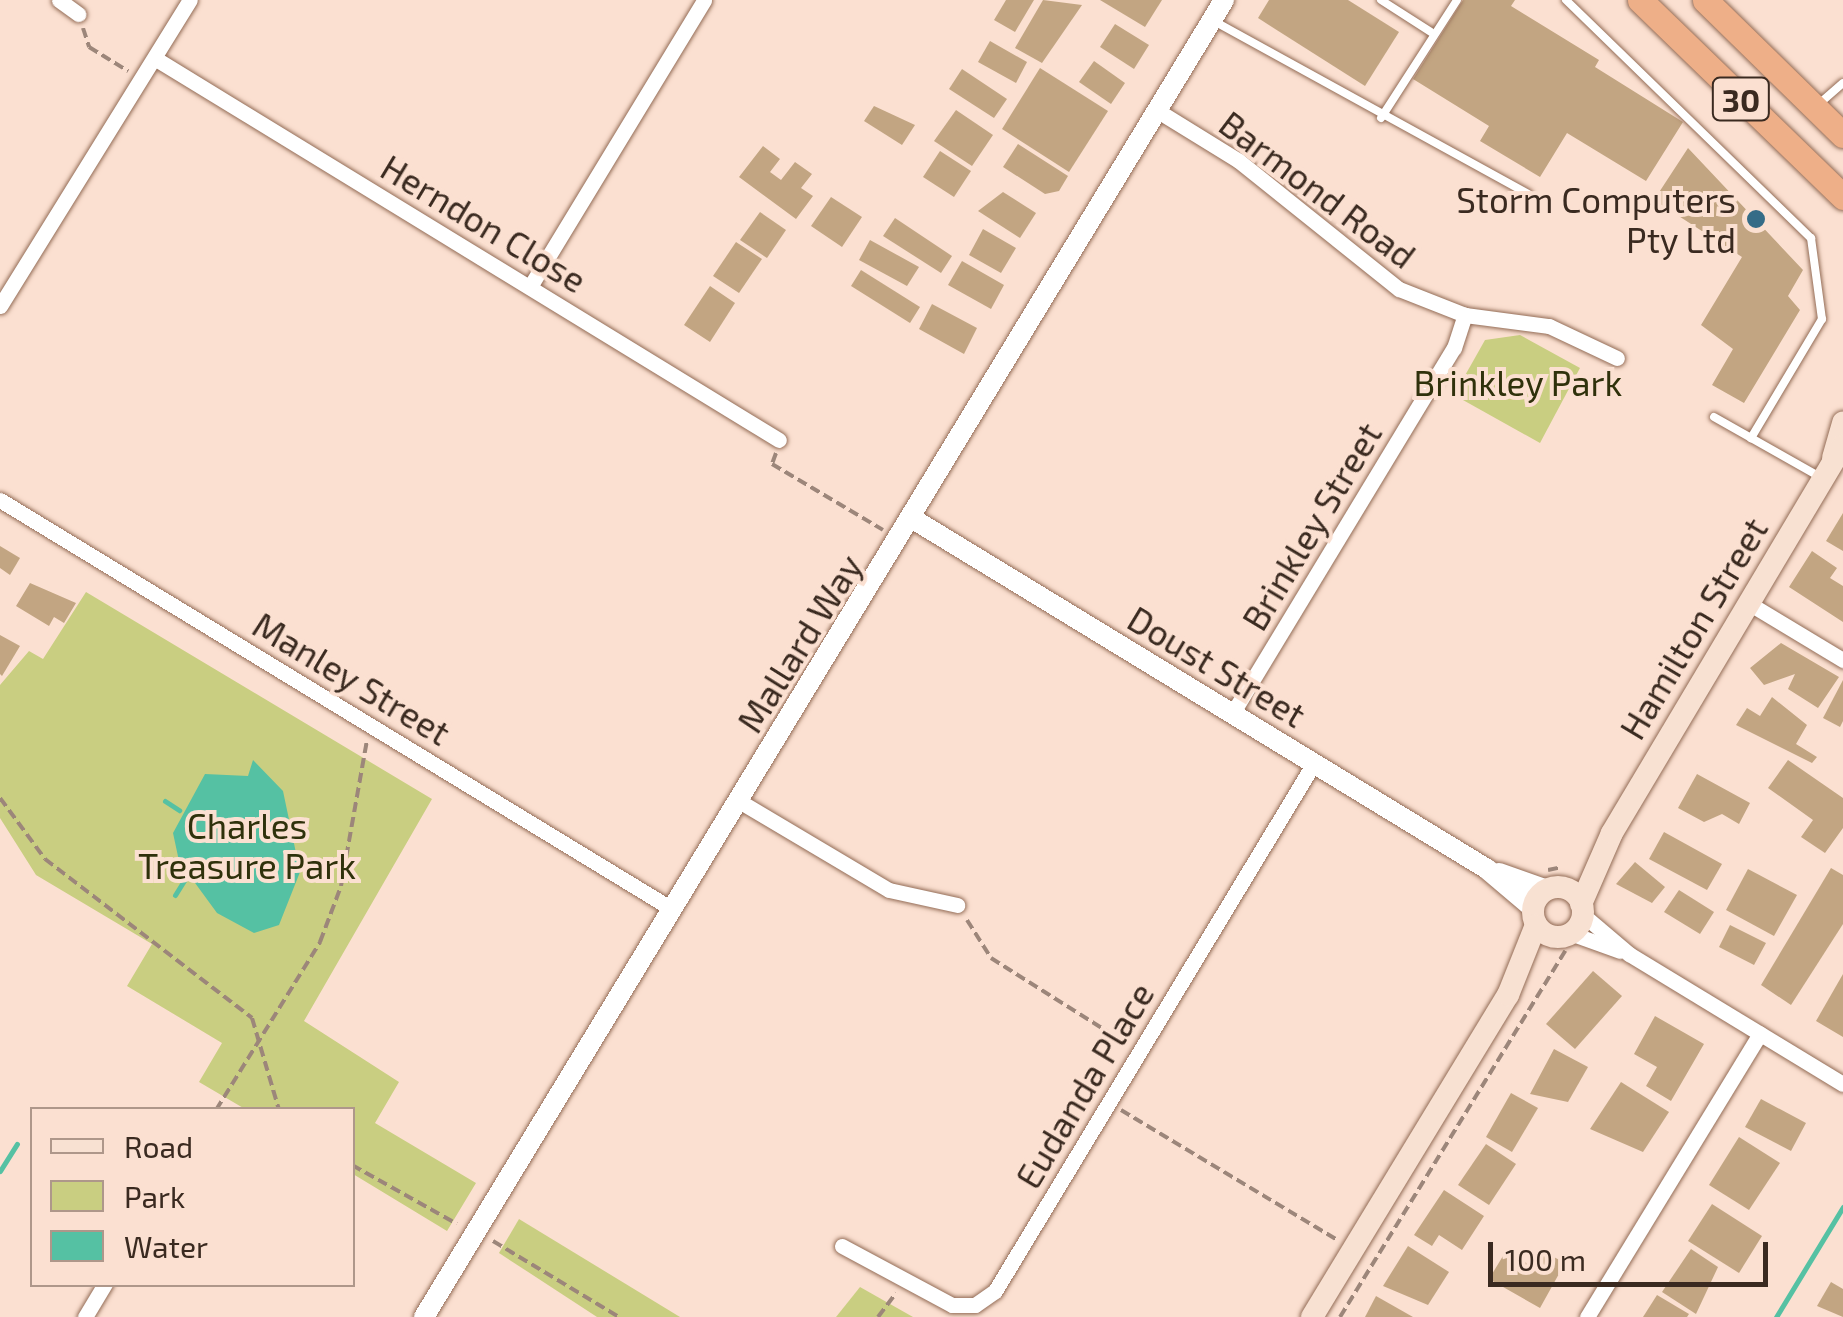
<!DOCTYPE html>
<style>
body{margin:0}
#map{position:relative;width:1843px;height:1317px;overflow:hidden;background:#fbe0d1;font-family:"Exo 2",sans-serif}
div>[style]{position:absolute}
[style*='--x']{left:calc(var(--x)*1px);top:calc(var(--y)*1px);width:calc(var(--w)*1px);rotate:calc(var(--a)*1deg)}
.green>*{inset:0;background:#c9ce81}
.water>*{inset:0;background:#55c1a3}
.stream>*{height:5px;margin:-2.5px;padding:0 2.5px;transform-origin:2.5px;border-radius:2.5px;background:#55c1a3}
.building>*{inset:0;background:#c2a582}
.path>*{height:4px;margin-top:-2px;transform-origin:0;background:repeating-linear-gradient(90deg,#9c867a 0 10px,transparent 0 15px)}
.roads{filter:drop-shadow(0 0 2px #936c56) drop-shadow(0 0 2px #936c56)}
.service>*{height:8px;margin:-4px;padding:0 4px;transform-origin:4px;border-radius:4px;background:#fff}
.minor>*{height:15px;margin:-7.5px;padding:0 7.5px;transform-origin:7.5px;border-radius:7.5px;background:#fff}
.tertiary>*{height:20px;margin:-10px;padding:0 10px;transform-origin:10px;border-radius:10px;background:#fff}
.secondary>*{height:22px;margin:-11px;padding:0 11px;transform-origin:11px;border-radius:11px;background:#f8e1d2}
.secondary>.ring{margin:-11px;padding:0;box-sizing:content-box;background:none;border:22px solid #f8e1d2;border-radius:50%}
.trunk>*{height:25px;margin:-12.5px;padding:0 12.5px;transform-origin:12.5px;border-radius:12.5px;background:#eeaf88}
.dots>*{width:28px;height:28px;translate:-50% -50%;box-sizing:border-box;border:5px solid #fbe0d1;border-radius:50%}
span{translate:-50% -50%;white-space:nowrap;text-align:center;line-height:1.15;-webkit-text-stroke:8px #fbe0d1;paint-order:stroke}
.shield-label span{padding:2px 8px;background:#fbe0d1;border:2px solid;border-radius:8px;-webkit-text-stroke-width:0}
.shield-label{font-size:32px;color:#3a2a20;font-weight:700}
.street-label{font-size:35px;color:#3a2a20}
.poi-label{font-size:35px;color:#3a2a20}
.right{translate:-100% -50%;text-align:right}
.park-label{font-size:35px;color:#2f310b}
.legend{position:absolute;left:30px;top:1107px;width:325px;height:180px;box-sizing:border-box;background:#fbe0d1;border:2px solid #ae978a;margin:0;padding:12px 18px;list-style:none;font-size:30px;color:#3a2a20}
.legend li{display:flex;align-items:center;gap:20px;height:50px}
.legend b{width:50px;border:2px solid #ae978a}
.scale{position:absolute;left:1488px;top:1242px;width:280px;height:45px;box-sizing:border-box;border:5px solid #3a2a20;border-top:0;padding-left:12px;font-size:30px;line-height:35px;white-space:nowrap;color:#3a2a20;-webkit-text-stroke:8px #fbe0d1;paint-order:stroke}
</style>
<div id="map">
<div class="green">
<i style="clip-path:polygon(1520px 335px,1580px 368px,1540px 443px,1454px 395px,1485px 340px)"></i>
<i style="clip-path:polygon(86px 592px,432px 799px,304px 1021px,399px 1082px,375px 1123px,476px 1183px,447px 1231px,353px 1174px,352px 1110px,245px 1109px,199px 1082px,222px 1043px,127px 986px,152px 944px,36px 875px,0 818px,0 685px,29px 651px,43px 659px)"></i>
<i style="clip-path:polygon(519px 1219px,680px 1317px,597px 1317px,499px 1253px)"></i>
<i style="clip-path:polygon(860px 1287px,913px 1317px,836px 1317px)"></i>
</div>
<div class="water">
<i style="clip-path:polygon(253px 760px,283px 791px,300px 872px,279px 925px,254px 933px,217px 913px,179px 861px,173px 833px,205px 774px,248px 776px)"></i>
</div>
<div class="stream">
<i style="--x:165;--y:801;--w:17;--a:33"></i>
<i style="--x:175;--y:895;--w:25;--a:-58"></i>
<i style="--x:0;--y:1171;--w:32;--a:-58"></i>
<i style="--x:1776;--y:1317;--w:129;--a:-58.7"></i>
</div>
<div class="building">
<i style="clip-path:polygon(1006px 0,1034px 0,1015px 32px,994px 20px)"></i>
<i style="clip-path:polygon(1043px 0,1082px 5px,1042px 63px,1015px 48px)"></i>
<i style="clip-path:polygon(1100px 0,1162px 0,1145px 27px)"></i>
<i style="clip-path:polygon(1269px 0,1348px 0,1399px 32px,1365px 86px,1258px 18px)"></i>
<i style="clip-path:polygon(1463px 0,1515px 0,1511px 6px,1599px 60px,1595px 67px,1683px 122px,1646px 181px,1567px 133px,1540px 177px,1480px 141px,1489px 126px,1413px 79px)"></i>
<i style="clip-path:polygon(1115px 24px,1149px 45px,1134px 69px,1100px 47px)"></i>
<i style="clip-path:polygon(990px 41px,1027px 62px,1016px 83px,978px 62px)"></i>
<i style="clip-path:polygon(1094px 61px,1125px 83px,1111px 104px,1079px 82px)"></i>
<i style="clip-path:polygon(1040px 68px,1108px 111px,1069px 172px,1002px 129px)"></i>
<i style="clip-path:polygon(962px 69px,1007px 99px,994px 118px,949px 89px)"></i>
<i style="clip-path:polygon(874px 106px,915px 125px,902px 145px,864px 121px)"></i>
<i style="clip-path:polygon(956px 110px,993px 135px,972px 166px,934px 141px)"></i>
<i style="clip-path:polygon(1018px 144px,1068px 176px,1059px 191px,1045px 194px,1003px 167px)"></i>
<i style="clip-path:polygon(763px 146px,780px 159px,770px 172px,781px 180px,795px 162px,812px 174px,801px 188px,813px 196px,796px 219px,739px 177px)"></i>
<i style="clip-path:polygon(1688px 148px,1803px 270px,1788px 296px,1800px 310px,1744px 403px,1712px 385px,1733px 349px,1701px 325px,1742px 257px,1654px 200px)"></i>
<i style="clip-path:polygon(940px 151px,971px 171px,954px 197px,923px 177px)"></i>
<i style="clip-path:polygon(1003px 192px,1036px 213px,1020px 238px,978px 211px)"></i>
<i style="clip-path:polygon(831px 197px,862px 217px,842px 247px,811px 226px)"></i>
<i style="clip-path:polygon(760px 212px,786px 230px,767px 258px,740px 240px)"></i>
<i style="clip-path:polygon(895px 218px,952px 256px,941px 273px,883px 236px)"></i>
<i style="clip-path:polygon(983px 229px,1016px 248px,1001px 273px,969px 255px)"></i>
<i style="clip-path:polygon(870px 240px,919px 267px,907px 286px,859px 260px)"></i>
<i style="clip-path:polygon(736px 242px,762px 259px,739px 293px,713px 276px)"></i>
<i style="clip-path:polygon(962px 261px,1004px 285px,991px 309px,948px 285px)"></i>
<i style="clip-path:polygon(861px 270px,920px 307px,910px 323px,851px 286px)"></i>
<i style="clip-path:polygon(710px 286px,735px 303px,710px 342px,684px 325px)"></i>
<i style="clip-path:polygon(932px 304px,977px 328px,964px 354px,919px 329px)"></i>
<i style="clip-path:polygon(1843px 513px,1843px 551px,1826px 541px)"></i>
<i style="clip-path:polygon(0 546px,20px 558px,10px 575px,0 568px)"></i>
<i style="clip-path:polygon(1812px 551px,1837px 568px,1830px 578px,1843px 586px,1843px 622px,1789px 587px)"></i>
<i style="clip-path:polygon(30px 583px,76px 603px,64px 623px,54px 617px,49px 626px,16px 606px)"></i>
<i style="clip-path:polygon(0 635px,20px 646px,2px 676px,0 674px)"></i>
<i style="clip-path:polygon(1781px 643px,1839px 677px,1818px 708px,1788px 689px,1795px 674px,1764px 685px,1750px 668px)"></i>
<i style="clip-path:polygon(1843px 680px,1843px 721px,1840px 727px,1823px 718px)"></i>
<i style="clip-path:polygon(1772px 697px,1807px 725px,1796px 744px,1817px 757px,1812px 763px,1736px 725px,1747px 708px,1760px 716px)"></i>
<i style="clip-path:polygon(1788px 760px,1843px 798px,1843px 828px,1825px 853px,1801px 837px,1813px 820px,1768px 788px)"></i>
<i style="clip-path:polygon(1697px 774px,1750px 803px,1739px 824px,1722px 814px,1704px 822px,1678px 808px)"></i>
<i style="clip-path:polygon(1664px 832px,1722px 864px,1707px 890px,1649px 859px)"></i>
<i style="clip-path:polygon(1635px 862px,1665px 887px,1652px 903px,1616px 884px)"></i>
<i style="clip-path:polygon(1831px 868px,1843px 875px,1843px 924px,1791px 1005px,1761px 985px)"></i>
<i style="clip-path:polygon(1748px 869px,1797px 895px,1774px 936px,1726px 910px)"></i>
<i style="clip-path:polygon(1679px 890px,1714px 912px,1700px 934px,1664px 912px)"></i>
<i style="clip-path:polygon(1730px 925px,1766px 943px,1754px 965px,1719px 947px)"></i>
<i style="clip-path:polygon(1593px 971px,1622px 996px,1575px 1049px,1546px 1024px)"></i>
<i style="clip-path:polygon(1843px 974px,1843px 1037px,1816px 1021px)"></i>
<i style="clip-path:polygon(1655px 1016px,1704px 1044px,1671px 1101px,1646px 1086px,1657px 1067px,1634px 1054px)"></i>
<i style="clip-path:polygon(1554px 1049px,1588px 1067px,1568px 1102px,1530px 1094px)"></i>
<i style="clip-path:polygon(1621px 1082px,1669px 1112px,1643px 1152px,1590px 1129px)"></i>
<i style="clip-path:polygon(1511px 1093px,1538px 1108px,1512px 1152px,1486px 1137px)"></i>
<i style="clip-path:polygon(1761px 1099px,1806px 1123px,1791px 1151px,1745px 1127px)"></i>
<i style="clip-path:polygon(1739px 1137px,1780px 1163px,1749px 1210px,1709px 1185px)"></i>
<i style="clip-path:polygon(1486px 1144px,1516px 1164px,1489px 1205px,1458px 1185px)"></i>
<i style="clip-path:polygon(1444px 1190px,1484px 1216px,1462px 1250px,1439px 1235px,1432px 1246px,1414px 1235px)"></i>
<i style="clip-path:polygon(1712px 1204px,1762px 1236px,1739px 1273px,1688px 1241px)"></i>
<i style="clip-path:polygon(1408px 1246px,1449px 1272px,1428px 1305px,1383px 1286px)"></i>
<i style="clip-path:polygon(1539px 1249px,1565px 1263px,1540px 1308px,1489px 1279px,1506px 1251px,1530px 1265px)"></i>
<i style="clip-path:polygon(1691px 1249px,1718px 1267px,1696px 1314px,1662px 1292px)"></i>
<i style="clip-path:polygon(1831px 1282px,1843px 1289px,1843px 1317px,1817px 1306px)"></i>
<i style="clip-path:polygon(1657px 1295px,1689px 1314px,1687px 1317px,1643px 1317px)"></i>
<i style="clip-path:polygon(1376px 1296px,1413px 1317px,1365px 1317px)"></i>
</div>
<div class="path">
<i style="--x:83;--y:28;--w:20;--a:72"></i>
<i style="--x:89;--y:47;--w:46;--a:31.6"></i>
<i style="--x:776;--y:453;--w:12;--a:110"></i>
<i style="--x:772;--y:464;--w:129;--a:30.7"></i>
<i style="--x:0;--y:798;--w:76;--a:53.6"></i>
<i style="--x:45;--y:859;--w:261;--a:37.5"></i>
<i style="--x:252;--y:1018;--w:96;--a:73.6"></i>
<i style="--x:1548;--y:870;--w:14;--a:-12"></i>
<i style="--x:967;--y:920;--w:45;--a:57.7"></i>
<i style="--x:991;--y:958;--w:161;--a:32.3"></i>
<i style="--x:216;--y:1110;--w:198;--a:-58.2"></i>
<i style="--x:320;--y:942;--w:60;--a:-69.4"></i>
<i style="--x:341;--y:886;--w:148;--a:-79.9"></i>
<i style="--x:1121;--y:1110;--w:251;--a:31"></i>
<i style="--x:352;--y:1165;--w:120;--a:29.3"></i>
<i style="--x:493;--y:1241;--w:147;--a:31.1"></i>
<i style="--x:878;--y:1317;--w:30;--a:-53"></i>
<i style="--x:1340;--y:1317;--w:430;--a:-58.4"></i>
</div>
<div class="roads">
<div class="service">
<i style="--x:1381;--y:0;--w:59;--a:32.6"></i>
<i style="--x:1566;--y:0;--w:342;--a:44.2"></i>
<i style="--x:1811;--y:238;--w:82;--a:82.3"></i>
<i style="--x:1822;--y:319;--w:139;--a:120.8"></i>
<i style="--x:1212;--y:20;--w:361;--a:28.8"></i>
<i style="--x:1820;--y:103;--w:30;--a:-41"></i>
<i style="--x:1381;--y:118;--w:140;--a:-57.2"></i>
<i style="--x:1714;--y:417;--w:124;--a:29.5"></i>
</div>
<div class="minor">
<i style="--x:59;--y:0;--w:24;--a:36"></i>
<i style="--x:156;--y:59;--w:730;--a:31.45"></i>
<i style="--x:1158;--y:111;--w:95;--a:31.7"></i>
<i style="--x:1239;--y:161;--w:205;--a:38.7"></i>
<i style="--x:1399;--y:289;--w:71;--a:21.5"></i>
<i style="--x:1465;--y:315;--w:85;--a:7.5"></i>
<i style="--x:1549;--y:326;--w:75;--a:25.2"></i>
<i style="--x:531;--y:285;--w:333;--a:-58.7"></i>
<i style="--x:0;--y:306;--w:360;--a:-58.2"></i>
<i style="--x:0;--y:500;--w:787;--a:31.33"></i>
<i style="--x:1750;--y:604;--w:109;--a:31.1"></i>
<i style="--x:1232;--y:714;--w:428;--a:-58.8"></i>
<i style="--x:1454;--y:348;--w:35;--a:-72"></i>
<i style="--x:739;--y:801;--w:174;--a:30.7"></i>
<i style="--x:889;--y:890;--w:70;--a:12.4"></i>
<i style="--x:1582;--y:914;--w:62;--a:40.4"></i>
<i style="--x:1629;--y:954;--w:250;--a:31.3"></i>
<i style="--x:1570;--y:933;--w:53;--a:19.8"></i>
<i style="--x:842;--y:1246;--w:125;--a:28.2"></i>
<i style="--x:952;--y:1305;--w:23;--a:0"></i>
<i style="--x:975;--y:1305;--w:24;--a:-35"></i>
<i style="--x:995;--y:1291;--w:617;--a:-58.86"></i>
<i style="--x:85;--y:1317;--w:39;--a:-59"></i>
<i style="--x:1587;--y:1317;--w:332;--a:-58.6"></i>
</div>
<div class="tertiary">
<i style="--x:913;--y:519;--w:672;--a:31.37"></i>
<i style="--x:1487;--y:869;--w:60;--a:40.3"></i>
<i style="--x:1499;--y:873;--w:51;--a:19.5"></i>
<i style="--x:424;--y:1317;--w:1541;--a:-58.72"></i>
</div>
<div class="secondary">
<i style="--x:1833;--y:458;--w:37;--a:-74"></i>
<i class="ring" style="left:1533px;top:887px;width:28px;height:28px"></i>
<i style="--x:1581;--y:904;--w:77;--a:-66.4"></i>
<i style="--x:1612;--y:833;--w:451;--a:-59.2"></i>
<i style="--x:1312;--y:1317;--w:377;--a:-58.7"></i>
<i style="--x:1508;--y:995;--w:75;--a:-68.2"></i>
</div>
<div class="trunk">
<i style="--x:1640;--y:0;--w:283;--a:44.1"></i>
<i style="--x:1705;--y:0;--w:193;--a:44.4"></i>
</div>
</div>
<div class="dots">
<i style="left:1756px;top:219px;background:#356c87"></i>
</div>
<div class="shield-label">
<span style="left:1741px;top:99px">30</span>
</div>
<div class="street-label">
<span style="left:1318px;top:189px;rotate:37deg">Barmond Road</span>
<span style="left:484px;top:223px;rotate:31deg">Herndon Close</span>
<span style="left:1311px;top:526px;rotate:-59deg">Brinkley Street</span>
<span style="left:1693px;top:628px;rotate:-59deg">Hamilton Street</span>
<span style="left:799px;top:643px;rotate:-58deg">Mallard Way</span>
<span style="left:1217px;top:666px;rotate:31deg">Doust Street</span>
<span style="left:352px;top:678px;rotate:31deg">Manley Street</span>
<span style="left:1084px;top:1085px;rotate:-59deg">Eudanda Place</span>
</div>
<div class="poi-label">
<span class="right" style="left:1736px;top:219px">Storm Computers<br>Pty Ltd</span>
</div>
<div class="park-label">
<span style="left:1518px;top:382px">Brinkley Park</span>
<span style="left:247px;top:845px">Charles<br>Treasure Park</span>
</div>
<ul class="legend">
<li><b style="height:12px;background:#f8e1d2"></b>Road</li>
<li><b style="height:28px;background:#c9ce81"></b>Park</li>
<li><b style="height:28px;background:#55c1a3"></b>Water</li>
</ul>
<div class="scale">100 m</div>
</div>
